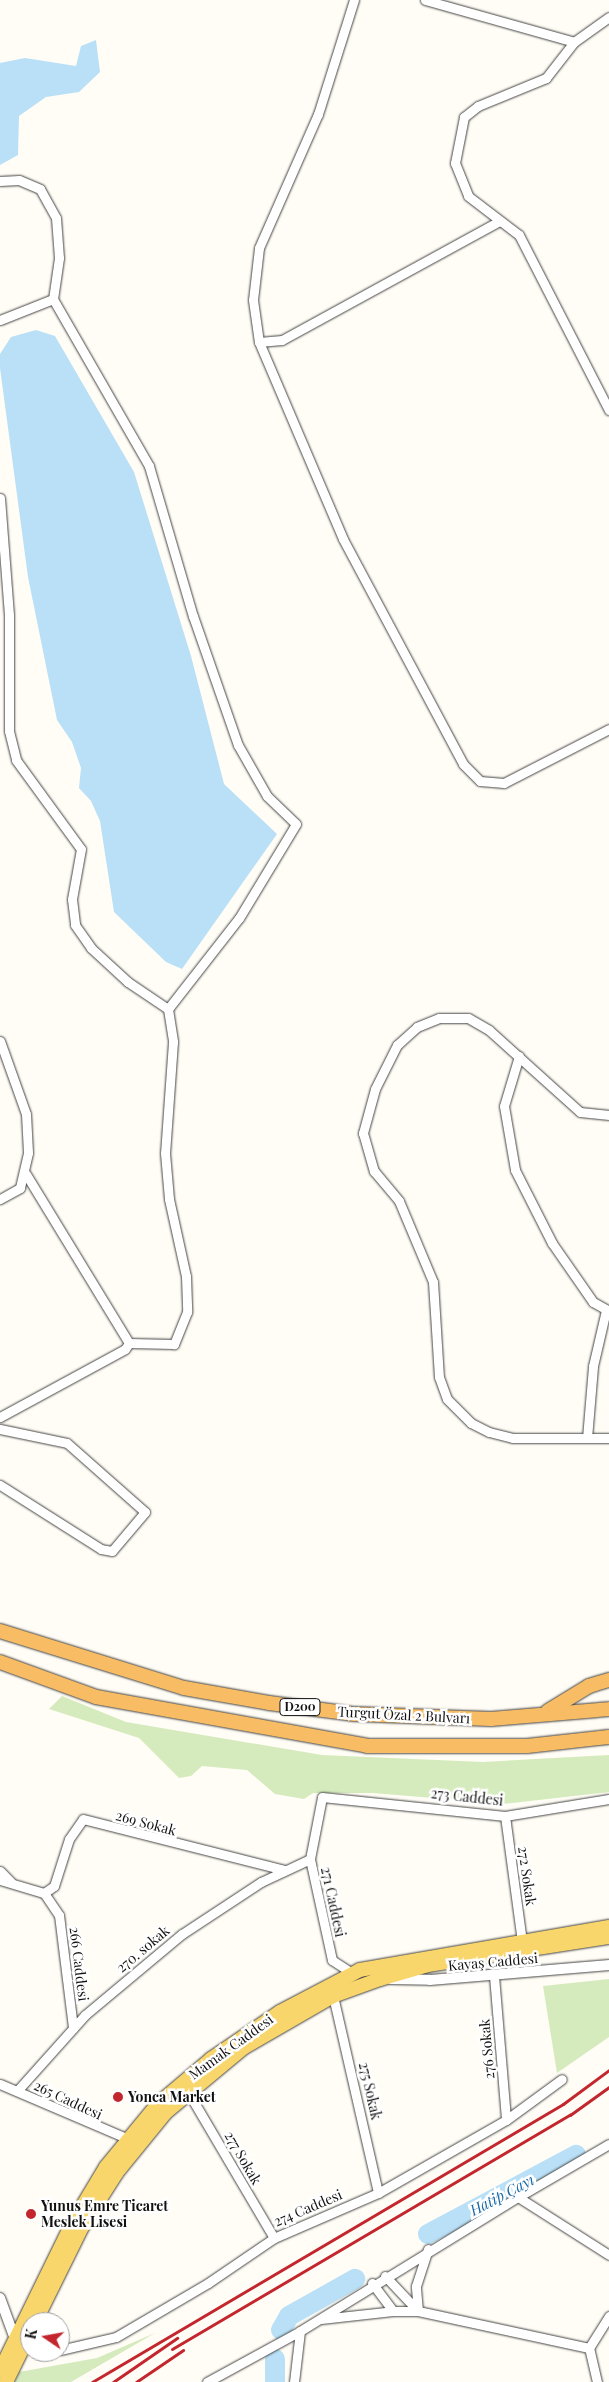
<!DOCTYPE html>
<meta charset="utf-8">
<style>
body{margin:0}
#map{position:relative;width:609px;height:2382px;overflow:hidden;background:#fffdf5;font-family:"Playfair Display",serif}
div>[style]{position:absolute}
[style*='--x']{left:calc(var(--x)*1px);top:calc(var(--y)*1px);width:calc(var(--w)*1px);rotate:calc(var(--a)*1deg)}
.green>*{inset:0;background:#d5ebbd}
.water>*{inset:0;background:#b9e0f7}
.river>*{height:20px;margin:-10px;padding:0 10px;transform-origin:10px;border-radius:10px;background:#b9e0f7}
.roads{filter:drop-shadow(0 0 1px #444) drop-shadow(0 0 1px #444)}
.minor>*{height:9px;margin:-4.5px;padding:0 4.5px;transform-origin:4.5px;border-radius:4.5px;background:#fff}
.tertiary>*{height:10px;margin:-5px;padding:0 5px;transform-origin:5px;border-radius:5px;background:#fff}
.primary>*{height:14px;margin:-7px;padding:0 7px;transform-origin:7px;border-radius:7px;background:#f9d66b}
.trunk>*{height:14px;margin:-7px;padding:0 7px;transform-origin:7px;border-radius:7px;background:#f7bc64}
.rail>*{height:3px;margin:-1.5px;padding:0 1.5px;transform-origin:1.5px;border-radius:1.5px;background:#c4262e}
.dots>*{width:14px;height:14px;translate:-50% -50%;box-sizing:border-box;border:2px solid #fff;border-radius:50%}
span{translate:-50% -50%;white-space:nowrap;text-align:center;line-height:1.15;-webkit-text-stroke:5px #fff;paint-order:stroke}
.shield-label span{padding:1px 4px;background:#fff;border:1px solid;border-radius:4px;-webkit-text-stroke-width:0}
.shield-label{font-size:12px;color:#111;font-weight:700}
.street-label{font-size:14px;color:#111}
.poi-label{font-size:14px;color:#111;font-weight:700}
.left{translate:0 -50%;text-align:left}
.water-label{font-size:15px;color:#1768a6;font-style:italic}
.north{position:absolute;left:20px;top:2312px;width:50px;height:50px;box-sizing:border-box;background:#fff;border:1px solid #a0a0a0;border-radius:50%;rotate:282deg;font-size:14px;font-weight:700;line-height:20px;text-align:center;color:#111}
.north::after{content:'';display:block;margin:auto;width:18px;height:22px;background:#c4262e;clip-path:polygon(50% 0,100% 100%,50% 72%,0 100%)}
</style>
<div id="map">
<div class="green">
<i style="clip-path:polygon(62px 1696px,126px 1722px,322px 1755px,483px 1762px,609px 1755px,609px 1792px,504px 1804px,373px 1793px,313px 1793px,304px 1799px,275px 1794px,247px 1770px,202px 1766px,191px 1776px,179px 1778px,139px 1738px,49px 1709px)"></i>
<i style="clip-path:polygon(609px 1979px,609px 2037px,557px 2073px,543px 1986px)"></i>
<i style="clip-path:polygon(155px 2333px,71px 2382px,15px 2382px,19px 2372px,97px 2358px)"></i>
</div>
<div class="water">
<i style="clip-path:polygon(96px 40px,100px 72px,79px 92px,46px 97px,19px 116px,18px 155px,0 165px,0 63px,25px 58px,76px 66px,81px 46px)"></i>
<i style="clip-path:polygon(36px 330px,55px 336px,134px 472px,191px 656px,224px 784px,277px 834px,182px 969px,166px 962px,114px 912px,100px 821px,91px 801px,79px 788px,81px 768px,72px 742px,57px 720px,28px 577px,0 368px,0 354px,11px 337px)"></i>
</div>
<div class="river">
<i style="--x:428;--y:2234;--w:168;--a:-28.1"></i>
<i style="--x:281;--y:2330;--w:16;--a:-60"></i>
<i style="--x:289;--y:2316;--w:76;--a:-29.3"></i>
<i style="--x:275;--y:2382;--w:23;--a:-90"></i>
</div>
<div class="roads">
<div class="minor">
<i style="--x:354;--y:0;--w:120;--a:107.5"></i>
<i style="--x:318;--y:114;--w:146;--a:113.8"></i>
<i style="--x:259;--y:248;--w:52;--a:96.6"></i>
<i style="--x:253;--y:300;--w:42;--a:81.9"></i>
<i style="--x:259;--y:342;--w:214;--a:66.9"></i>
<i style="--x:343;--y:539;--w:255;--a:61.9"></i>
<i style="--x:463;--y:764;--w:24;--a:45"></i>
<i style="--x:480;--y:781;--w:24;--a:5"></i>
<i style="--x:504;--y:783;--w:118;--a:-27.2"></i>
<i style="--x:425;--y:0;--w:155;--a:15.7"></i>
<i style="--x:574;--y:42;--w:43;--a:-35.5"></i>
<i style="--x:574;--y:42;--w:46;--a:127.9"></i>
<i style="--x:546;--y:78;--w:74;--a:157.6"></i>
<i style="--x:478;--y:106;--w:18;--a:142"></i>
<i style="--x:464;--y:117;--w:47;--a:101.1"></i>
<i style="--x:455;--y:163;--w:35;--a:68"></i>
<i style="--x:468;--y:196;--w:64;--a:37.4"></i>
<i style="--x:519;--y:235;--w:197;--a:62.8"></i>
<i style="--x:0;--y:181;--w:19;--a:-3"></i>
<i style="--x:19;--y:180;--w:23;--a:23"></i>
<i style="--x:40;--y:189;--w:33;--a:61"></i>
<i style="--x:56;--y:218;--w:40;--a:85.7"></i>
<i style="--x:59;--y:258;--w:41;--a:98.3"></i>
<i style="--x:53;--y:299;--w:193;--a:60.1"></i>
<i style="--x:149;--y:466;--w:156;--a:73.7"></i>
<i style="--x:193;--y:616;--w:137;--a:70.8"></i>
<i style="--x:238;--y:745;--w:59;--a:60.4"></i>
<i style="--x:267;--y:796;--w:40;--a:44"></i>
<i style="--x:296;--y:824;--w:110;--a:121.2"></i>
<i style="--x:239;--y:918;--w:115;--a:128"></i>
<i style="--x:168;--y:1009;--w:33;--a:81"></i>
<i style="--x:173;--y:1042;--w:111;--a:94.1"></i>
<i style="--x:165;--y:1153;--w:46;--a:85"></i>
<i style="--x:169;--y:1199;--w:79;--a:77.6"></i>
<i style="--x:186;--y:1276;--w:36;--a:88"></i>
<i style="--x:187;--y:1312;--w:35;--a:112"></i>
<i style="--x:174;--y:1344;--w:45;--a:-178.7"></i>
<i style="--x:0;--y:320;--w:57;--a:-21.6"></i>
<i style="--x:259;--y:342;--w:23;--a:-5"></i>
<i style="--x:282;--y:340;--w:247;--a:-28.7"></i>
<i style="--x:0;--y:498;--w:117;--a:85.6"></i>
<i style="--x:9;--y:615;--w:116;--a:90"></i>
<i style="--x:9;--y:731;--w:30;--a:76"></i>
<i style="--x:16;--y:760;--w:110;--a:53.9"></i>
<i style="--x:81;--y:849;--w:51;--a:100.2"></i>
<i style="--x:72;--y:899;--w:26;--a:83"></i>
<i style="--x:75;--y:925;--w:28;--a:55"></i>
<i style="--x:91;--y:948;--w:50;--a:42.6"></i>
<i style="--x:128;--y:982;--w:48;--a:34"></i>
<i style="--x:0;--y:1041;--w:77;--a:70.4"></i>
<i style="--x:26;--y:1114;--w:39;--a:87"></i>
<i style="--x:28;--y:1153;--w:36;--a:103"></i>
<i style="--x:20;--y:1188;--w:23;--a:151"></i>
<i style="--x:519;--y:1056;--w:52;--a:106.7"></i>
<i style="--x:504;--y:1106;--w:65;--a:80.2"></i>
<i style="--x:515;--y:1170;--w:82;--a:63.1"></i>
<i style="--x:552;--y:1243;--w:72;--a:55.2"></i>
<i style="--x:593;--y:1302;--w:18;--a:29"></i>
<i style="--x:609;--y:1115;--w:29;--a:-174"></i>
<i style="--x:580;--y:1112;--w:122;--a:-138"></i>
<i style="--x:489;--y:1030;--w:24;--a:-150"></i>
<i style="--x:468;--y:1018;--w:29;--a:180"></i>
<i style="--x:439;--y:1018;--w:24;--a:158"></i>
<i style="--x:417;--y:1027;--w:27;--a:138"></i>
<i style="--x:397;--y:1045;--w:49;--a:116.6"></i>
<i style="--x:375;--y:1089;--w:46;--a:105.3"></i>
<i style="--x:363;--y:1133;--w:40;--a:74"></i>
<i style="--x:374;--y:1171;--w:39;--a:50"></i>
<i style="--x:399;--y:1201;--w:88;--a:67.2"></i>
<i style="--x:433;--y:1282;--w:95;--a:86.4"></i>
<i style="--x:439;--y:1377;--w:23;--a:70"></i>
<i style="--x:447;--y:1399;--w:34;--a:45"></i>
<i style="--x:471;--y:1423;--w:20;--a:27"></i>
<i style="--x:489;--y:1432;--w:25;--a:14"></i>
<i style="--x:513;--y:1438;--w:96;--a:0"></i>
<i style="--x:0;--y:1417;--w:142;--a:-28.5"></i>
<i style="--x:125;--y:1349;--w:7;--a:-56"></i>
<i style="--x:129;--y:1343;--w:198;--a:-121.4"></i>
<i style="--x:0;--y:1429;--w:68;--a:11.8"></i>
<i style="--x:67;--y:1443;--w:104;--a:41.5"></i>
<i style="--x:145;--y:1512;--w:51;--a:130.2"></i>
<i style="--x:112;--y:1551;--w:11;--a:-170"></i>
<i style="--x:101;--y:1549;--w:120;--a:-147.6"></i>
<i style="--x:587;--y:1438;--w:72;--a:-85.2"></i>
<i style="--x:593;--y:1366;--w:57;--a:-76.9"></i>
<i style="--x:505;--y:1816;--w:126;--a:82.3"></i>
<i style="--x:0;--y:1871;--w:16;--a:45"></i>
<i style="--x:0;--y:1880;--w:46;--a:16.5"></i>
<i style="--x:44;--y:1893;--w:27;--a:56"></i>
<i style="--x:59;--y:1915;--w:114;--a:82.9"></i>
<i style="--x:44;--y:1893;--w:12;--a:-35"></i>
<i style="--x:54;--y:1886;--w:49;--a:-72.3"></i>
<i style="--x:69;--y:1839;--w:24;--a:-55"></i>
<i style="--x:83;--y:1819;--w:208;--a:14.2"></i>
<i style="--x:352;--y:1973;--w:24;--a:-147"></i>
<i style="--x:332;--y:1960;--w:103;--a:-102.3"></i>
<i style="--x:310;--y:1859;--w:63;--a:-79"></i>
<i style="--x:322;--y:1797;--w:184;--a:5.9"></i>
<i style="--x:505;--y:1816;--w:105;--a:-9.3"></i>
<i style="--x:494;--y:1976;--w:144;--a:85.2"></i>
<i style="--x:333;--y:1996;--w:202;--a:77.1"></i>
<i style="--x:0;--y:2084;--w:137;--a:23.2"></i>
<i style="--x:17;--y:2091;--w:102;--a:-48.2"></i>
<i style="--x:85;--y:2015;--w:126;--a:-39.9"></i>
<i style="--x:182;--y:1934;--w:95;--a:-33.4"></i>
<i style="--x:261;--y:1882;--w:54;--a:-25.1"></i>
<i style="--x:188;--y:2092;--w:169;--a:59.5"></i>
<i style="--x:609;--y:2144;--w:105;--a:149.8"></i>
<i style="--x:518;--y:2197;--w:108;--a:32.5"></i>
<i style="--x:385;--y:2276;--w:48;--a:46.7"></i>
<i style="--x:372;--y:2283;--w:35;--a:53"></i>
<i style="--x:393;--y:2311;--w:25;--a:0"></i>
<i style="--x:418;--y:2311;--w:175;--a:12.2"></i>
<i style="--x:418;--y:2311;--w:25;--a:-95"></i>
<i style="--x:416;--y:2286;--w:39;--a:-72"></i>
<i style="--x:321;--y:2319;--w:72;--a:-6.3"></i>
<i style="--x:60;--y:2350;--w:57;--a:-13.1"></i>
<i style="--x:116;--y:2337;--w:107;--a:-30.4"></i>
<i style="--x:208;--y:2283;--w:80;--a:-34.3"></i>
<i style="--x:274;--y:2238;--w:113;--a:-23.4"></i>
<i style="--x:378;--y:2193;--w:147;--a:-29.7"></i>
<i style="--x:506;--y:2120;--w:69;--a:-36.2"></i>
<i style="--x:207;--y:2382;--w:106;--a:-28.7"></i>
<i style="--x:300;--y:2331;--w:256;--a:-31.6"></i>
<i style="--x:294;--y:2382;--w:51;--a:-83.3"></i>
<i style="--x:597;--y:2382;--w:35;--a:-103"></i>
<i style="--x:589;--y:2348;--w:38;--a:-58"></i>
</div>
<div class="tertiary">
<i style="--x:391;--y:1979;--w:39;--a:1"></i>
<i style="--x:430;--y:1980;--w:180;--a:-4.8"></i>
<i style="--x:0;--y:2298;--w:44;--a:69.9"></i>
</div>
<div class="primary">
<i style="--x:35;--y:2322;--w:106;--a:-63.7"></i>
<i style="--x:82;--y:2227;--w:65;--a:-57.5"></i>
<i style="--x:117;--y:2172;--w:77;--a:-50.8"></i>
<i style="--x:166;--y:2112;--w:100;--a:-39.7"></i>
<i style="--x:243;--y:2048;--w:104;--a:-30"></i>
<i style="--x:333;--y:1996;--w:50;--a:-19.9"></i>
<i style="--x:380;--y:1979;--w:50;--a:-16.3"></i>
<i style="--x:428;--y:1965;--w:183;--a:-8.8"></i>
<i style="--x:0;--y:2371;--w:166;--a:-63.9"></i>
<i style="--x:73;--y:2222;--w:64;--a:-59"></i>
<i style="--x:106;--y:2167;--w:82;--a:-50.5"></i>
<i style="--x:158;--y:2104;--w:70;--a:-40.3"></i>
<i style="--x:211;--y:2059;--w:83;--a:-34.3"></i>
<i style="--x:280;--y:2012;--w:90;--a:-27.7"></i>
<i style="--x:360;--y:1970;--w:253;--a:-9.8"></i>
<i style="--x:6;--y:2382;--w:55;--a:-63.9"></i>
</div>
<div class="trunk">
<i style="--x:0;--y:1631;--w:193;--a:17.2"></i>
<i style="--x:184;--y:1688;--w:86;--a:10"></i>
<i style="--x:269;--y:1703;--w:86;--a:7.4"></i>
<i style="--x:354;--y:1714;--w:137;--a:2.1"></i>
<i style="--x:491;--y:1719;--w:118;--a:-4.8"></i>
<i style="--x:0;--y:1662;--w:102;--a:20"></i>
<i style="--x:96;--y:1697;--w:275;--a:10.2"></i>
<i style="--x:367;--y:1746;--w:160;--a:0"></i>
<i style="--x:527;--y:1746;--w:82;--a:-6.3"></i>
<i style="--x:548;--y:1711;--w:48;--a:-31.4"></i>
<i style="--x:589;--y:1686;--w:21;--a:-17"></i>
</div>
</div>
<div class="rail">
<i style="--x:172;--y:2349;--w:462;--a:-30.5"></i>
<i style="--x:570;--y:2115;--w:48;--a:-35.7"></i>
<i style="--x:92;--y:2382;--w:547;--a:-30.55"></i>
<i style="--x:563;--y:2104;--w:57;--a:-36.5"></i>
<i style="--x:113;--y:2382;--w:78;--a:-34.5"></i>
<i style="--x:136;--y:2382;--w:57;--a:-34.2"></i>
</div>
<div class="dots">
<i style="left:118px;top:2097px;background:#c4262e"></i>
<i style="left:31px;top:2214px;background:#c4262e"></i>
</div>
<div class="shield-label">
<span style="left:300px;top:1707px">D200</span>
</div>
<div class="street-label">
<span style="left:404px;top:1715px;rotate:3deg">Turgut Özal 2 Bulvarı</span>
<span style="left:467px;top:1797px;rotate:6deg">273 Caddesi</span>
<span style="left:146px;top:1823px;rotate:15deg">269 Sokak</span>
<span style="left:527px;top:1876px;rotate:82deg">272 Sokak</span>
<span style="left:333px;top:1902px;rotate:78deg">271 Caddesi</span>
<span style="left:143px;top:1949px;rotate:-40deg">270. sokak</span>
<span style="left:493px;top:1962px;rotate:-5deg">Kayaş Caddesi</span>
<span style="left:79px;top:1964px;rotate:83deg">266 Caddesi</span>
<span style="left:231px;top:2047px;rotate:-36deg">Mamak Caddesi</span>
<span style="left:487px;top:2049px;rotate:-95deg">276 Sokak</span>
<span style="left:370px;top:2091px;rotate:77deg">275 Sokak</span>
<span style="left:68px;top:2100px;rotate:25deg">265 Caddesi</span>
<span style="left:243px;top:2158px;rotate:60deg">277 Sokak</span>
<span style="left:308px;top:2208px;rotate:-23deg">274 Caddesi</span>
</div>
<div class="poi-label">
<span class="left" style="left:128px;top:2097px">Yonca Market</span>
<span class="left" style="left:41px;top:2214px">Yunus Emre Ticaret<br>Meslek Lisesi</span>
</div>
<div class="water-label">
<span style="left:502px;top:2195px;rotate:-28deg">Hatip Çayı</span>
</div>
<div class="north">K</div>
</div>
